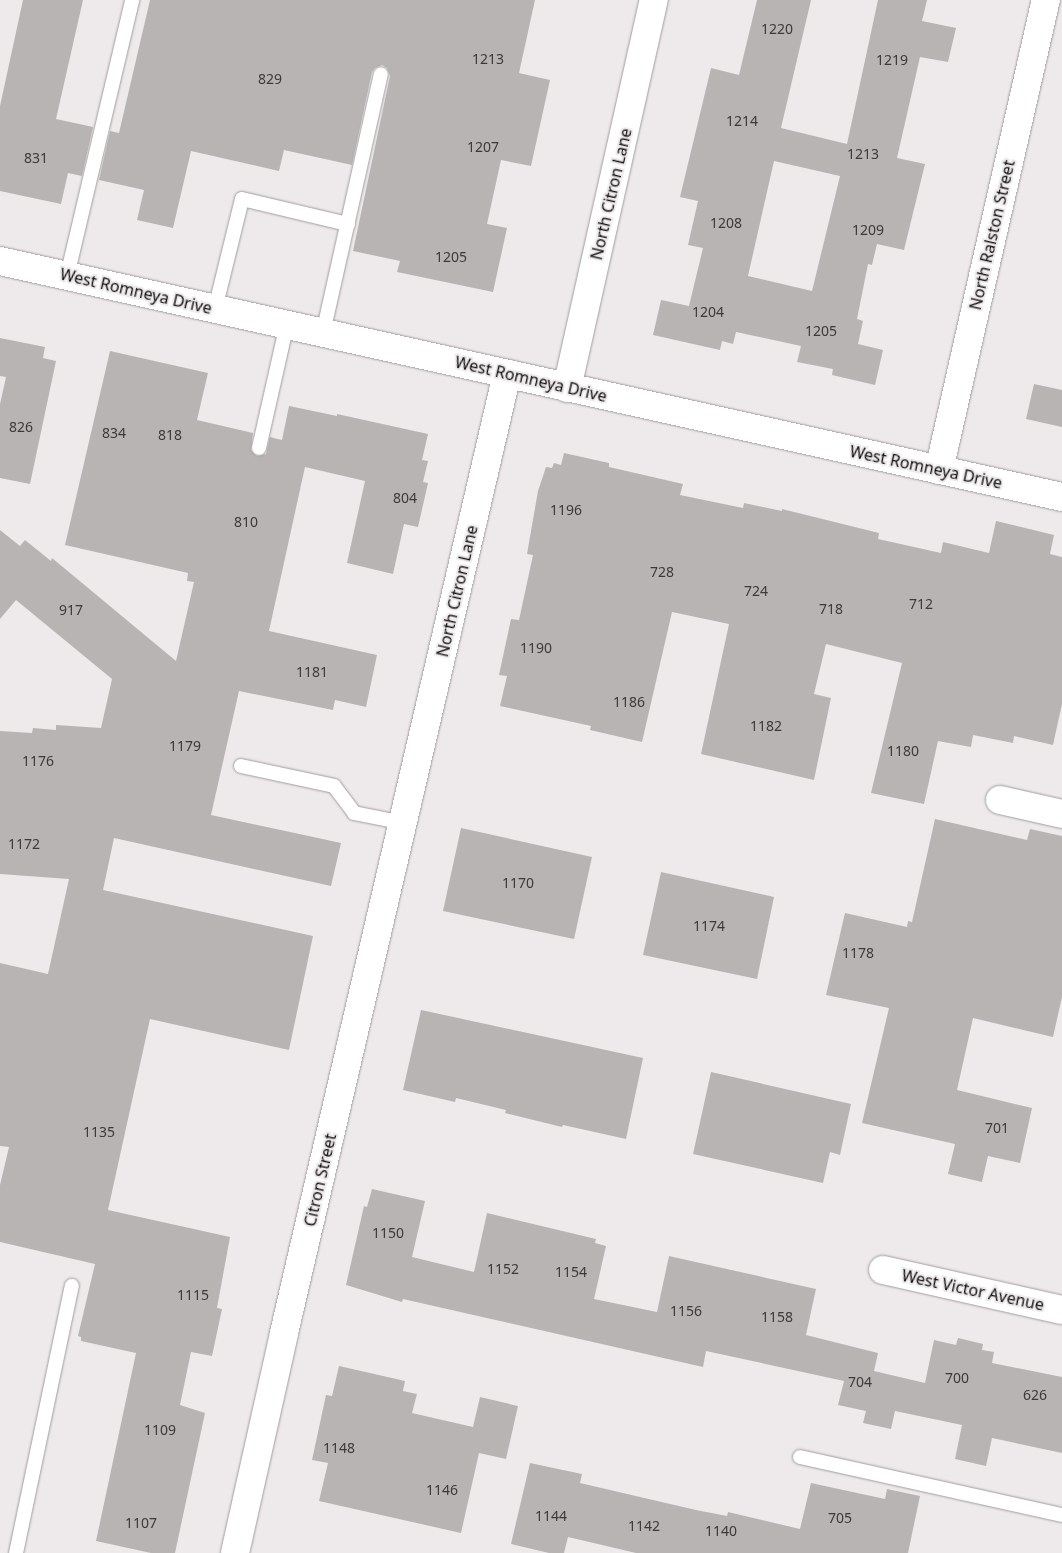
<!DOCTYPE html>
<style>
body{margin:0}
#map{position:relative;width:1062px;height:1553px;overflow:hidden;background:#eeeaec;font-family:"Noto Sans",sans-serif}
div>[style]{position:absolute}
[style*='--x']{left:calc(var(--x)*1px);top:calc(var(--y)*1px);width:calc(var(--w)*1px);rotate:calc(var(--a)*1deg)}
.building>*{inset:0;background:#b8b4b4}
.roads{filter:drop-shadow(0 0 1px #a19d9e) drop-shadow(0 0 1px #a19d9e)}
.lane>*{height:14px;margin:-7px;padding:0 7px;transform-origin:7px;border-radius:7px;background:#fff}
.street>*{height:28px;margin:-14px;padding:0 14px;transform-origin:14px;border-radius:14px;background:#fff}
.secondary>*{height:28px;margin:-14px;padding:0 14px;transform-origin:14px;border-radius:14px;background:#fff}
span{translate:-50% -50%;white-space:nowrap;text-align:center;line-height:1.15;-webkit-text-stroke:4px #eeeaec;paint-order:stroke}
.number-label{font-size:14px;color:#3b393a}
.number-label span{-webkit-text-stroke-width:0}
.street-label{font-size:16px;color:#111011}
</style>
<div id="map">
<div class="building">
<i style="clip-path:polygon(23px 0,83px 0,56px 119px,93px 127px,82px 176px,68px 173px,61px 204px,0 191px,0 106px)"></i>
<i style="clip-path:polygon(150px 0,535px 0,519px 73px,550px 80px,531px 166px,501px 160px,487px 224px,507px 228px,493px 292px,397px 272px,400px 261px,353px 251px,390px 76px,387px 68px,382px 65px,375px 68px,372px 72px,352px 165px,284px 150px,279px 171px,191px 151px,173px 228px,137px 220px,144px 190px,99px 180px,110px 131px,119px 133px)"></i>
<i style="clip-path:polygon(evenodd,757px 0,811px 0,781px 128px,847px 144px,878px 0,927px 0,922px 21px,956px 28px,948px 62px,920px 57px,897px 158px,925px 164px,904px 250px,877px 244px,872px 265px,868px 264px,857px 319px,863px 321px,858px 344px,883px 350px,875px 385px,832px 375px,833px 369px,797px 362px,801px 346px,736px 332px,733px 344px,722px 341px,720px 350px,653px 335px,661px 300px,689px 306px,703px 248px,688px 245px,698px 201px,680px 197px,711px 68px,739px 75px,757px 0,774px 161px,840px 176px,812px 291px,748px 276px,774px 161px)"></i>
<i style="clip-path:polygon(0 338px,45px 347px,43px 358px,56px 361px,30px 484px,0 478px,0 404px,6px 377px,0 376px)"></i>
<i style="clip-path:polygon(110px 351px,208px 373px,197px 420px,253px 433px,251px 450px,257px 456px,266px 454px,270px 437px,282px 440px,289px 406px,337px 416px,337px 414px,428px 434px,422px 460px,428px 461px,423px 482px,428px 483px,418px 527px,404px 524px,393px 574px,347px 563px,365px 481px,305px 467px,269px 631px,377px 655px,366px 707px,335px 700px,333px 710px,239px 691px,211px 815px,341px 843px,331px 886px,114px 838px,103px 890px,313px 936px,289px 1050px,150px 1019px,108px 1210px,230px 1237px,217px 1308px,222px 1309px,212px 1356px,191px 1352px,180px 1405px,205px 1413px,175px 1553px,151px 1553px,96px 1541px,136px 1353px,81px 1341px,81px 1337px,78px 1336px,95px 1264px,0 1242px,0 1185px,9px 1147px,0 1146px,0 963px,48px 974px,69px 879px,0 874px,0 731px,32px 733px,33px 728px,56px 730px,56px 725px,101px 728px,112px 679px,16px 600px,0 619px,0 530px,20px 546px,25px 540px,51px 561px,52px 558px,176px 661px,194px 582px,187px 581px,188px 573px,65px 545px)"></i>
<i style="clip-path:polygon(1034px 384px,1062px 390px,1062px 427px,1026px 419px)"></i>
<i style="clip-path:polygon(564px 453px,609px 463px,609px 467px,683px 484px,680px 495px,743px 508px,744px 503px,782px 511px,782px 509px,879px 533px,878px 539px,941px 553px,943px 542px,989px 553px,996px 521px,1054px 535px,1050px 554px,1062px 557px,1062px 704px,1053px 745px,1014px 736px,1013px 743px,973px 735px,971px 747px,938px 741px,924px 804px,871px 793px,902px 663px,826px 644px,814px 694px,831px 698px,814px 780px,701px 754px,729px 624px,672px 612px,642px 742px,590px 730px,591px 726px,500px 706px,507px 676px,499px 675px,511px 619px,519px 620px,533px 555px,527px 554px,538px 491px,546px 467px,552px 468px,554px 463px,561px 465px)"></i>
<i style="clip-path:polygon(935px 819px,1027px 840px,1030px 829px,1062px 836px,1062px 997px,1053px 1037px,973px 1018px,957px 1090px,1032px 1108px,1020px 1163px,988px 1156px,982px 1182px,948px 1174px,955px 1144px,862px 1123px,889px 1008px,826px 995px,845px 913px,907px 927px,908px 921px,912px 922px)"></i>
<i style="clip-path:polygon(461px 828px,592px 857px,574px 939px,443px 911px)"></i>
<i style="clip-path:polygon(661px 872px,774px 897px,757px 979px,643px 955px)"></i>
<i style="clip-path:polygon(421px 1010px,643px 1058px,626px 1139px,563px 1125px,562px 1127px,505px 1113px,506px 1110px,456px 1098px,455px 1102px,403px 1090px)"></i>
<i style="clip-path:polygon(711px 1072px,851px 1104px,840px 1155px,830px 1152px,823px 1183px,693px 1154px)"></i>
<i style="clip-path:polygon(372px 1189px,425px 1201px,412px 1257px,474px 1272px,487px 1213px,596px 1239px,595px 1243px,606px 1246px,594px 1299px,657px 1312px,669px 1256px,816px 1289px,806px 1335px,878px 1353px,874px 1371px,925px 1383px,934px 1340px,956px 1345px,958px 1338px,983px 1344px,982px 1350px,994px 1352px,992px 1363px,1062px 1377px,1062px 1453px,992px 1438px,986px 1466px,955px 1459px,962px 1425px,895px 1411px,891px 1429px,863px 1423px,866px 1411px,838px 1405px,844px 1381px,706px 1351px,703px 1367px,403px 1299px,402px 1302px,346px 1285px,364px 1206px,367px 1207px)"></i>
<i style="clip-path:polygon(339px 1366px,405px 1381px,403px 1391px,417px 1394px,412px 1413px,473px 1427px,480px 1397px,518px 1406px,506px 1459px,479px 1453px,461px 1533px,319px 1501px,328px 1463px,312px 1460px,326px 1395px,332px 1396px)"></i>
<i style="clip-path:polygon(530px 1463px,582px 1474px,580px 1483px,696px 1510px,727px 1516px,728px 1512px,800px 1529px,811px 1483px,885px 1499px,887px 1489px,920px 1496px,908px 1553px,636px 1553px,568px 1537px,564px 1553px,549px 1553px,511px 1544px)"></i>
</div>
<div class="roads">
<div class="lane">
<i style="--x:67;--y:276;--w:284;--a:-76.7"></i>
<i style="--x:215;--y:309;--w:113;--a:-76.2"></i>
<i style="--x:242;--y:199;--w:109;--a:13.3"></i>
<i style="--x:323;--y:333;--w:265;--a:-77.4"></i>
<i style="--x:259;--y:448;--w:127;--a:-77.3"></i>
<i style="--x:241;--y:766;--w:95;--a:12.1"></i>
<i style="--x:334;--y:786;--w:34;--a:53"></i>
<i style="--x:354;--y:813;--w:51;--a:11.3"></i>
<i style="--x:800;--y:1457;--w:268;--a:12.5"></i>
<i style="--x:16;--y:1553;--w:273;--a:-78.2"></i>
</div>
<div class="street">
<i style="--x:567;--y:388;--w:398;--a:-77.4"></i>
<i style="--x:939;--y:470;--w:482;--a:-77.2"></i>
<i style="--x:1000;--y:800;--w:64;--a:12.7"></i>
<i style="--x:883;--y:1270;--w:183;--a:12.6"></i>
<i style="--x:235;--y:1553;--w:225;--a:-77.4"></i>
<i style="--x:284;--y:1333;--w:985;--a:-76.91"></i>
</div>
<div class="secondary">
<i style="--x:0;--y:261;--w:1088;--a:12.53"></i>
</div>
</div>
<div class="number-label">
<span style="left:777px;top:29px">1220</span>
<span style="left:488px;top:59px">1213</span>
<span style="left:892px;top:60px">1219</span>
<span style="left:270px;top:79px">829</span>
<span style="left:742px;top:121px">1214</span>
<span style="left:483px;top:147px">1207</span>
<span style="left:863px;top:154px">1213</span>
<span style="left:36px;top:158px">831</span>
<span style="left:726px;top:223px">1208</span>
<span style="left:868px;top:230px">1209</span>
<span style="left:451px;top:257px">1205</span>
<span style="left:708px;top:312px">1204</span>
<span style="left:821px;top:331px">1205</span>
<span style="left:21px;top:427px">826</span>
<span style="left:114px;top:433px">834</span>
<span style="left:170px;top:435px">818</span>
<span style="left:405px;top:498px">804</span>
<span style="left:566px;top:510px">1196</span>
<span style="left:246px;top:522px">810</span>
<span style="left:662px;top:572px">728</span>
<span style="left:756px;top:591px">724</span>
<span style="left:921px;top:604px">712</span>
<span style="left:831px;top:609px">718</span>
<span style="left:71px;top:610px">917</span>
<span style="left:536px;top:648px">1190</span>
<span style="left:312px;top:672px">1181</span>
<span style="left:629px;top:702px">1186</span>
<span style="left:766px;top:726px">1182</span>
<span style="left:185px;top:746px">1179</span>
<span style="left:903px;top:751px">1180</span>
<span style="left:38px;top:761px">1176</span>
<span style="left:24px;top:844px">1172</span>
<span style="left:518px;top:883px">1170</span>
<span style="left:709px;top:926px">1174</span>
<span style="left:858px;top:953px">1178</span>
<span style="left:997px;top:1128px">701</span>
<span style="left:99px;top:1132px">1135</span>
<span style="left:388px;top:1233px">1150</span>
<span style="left:503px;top:1269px">1152</span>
<span style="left:571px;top:1272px">1154</span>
<span style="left:193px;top:1295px">1115</span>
<span style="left:686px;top:1311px">1156</span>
<span style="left:777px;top:1317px">1158</span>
<span style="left:957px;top:1378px">700</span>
<span style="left:860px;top:1382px">704</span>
<span style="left:1035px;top:1395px">626</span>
<span style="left:160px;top:1430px">1109</span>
<span style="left:339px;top:1448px">1148</span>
<span style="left:442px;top:1490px">1146</span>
<span style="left:551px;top:1516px">1144</span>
<span style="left:840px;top:1518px">705</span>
<span style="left:141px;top:1523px">1107</span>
<span style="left:644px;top:1526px">1142</span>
<span style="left:721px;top:1531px">1140</span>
</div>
<div class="street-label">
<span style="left:611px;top:194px;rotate:-77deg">North Citron Lane</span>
<span style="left:992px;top:235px;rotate:-77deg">North Ralston Street</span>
<span style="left:136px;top:291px;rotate:13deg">West Romneya Drive</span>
<span style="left:531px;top:379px;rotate:13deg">West Romneya Drive</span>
<span style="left:926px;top:467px;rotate:12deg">West Romneya Drive</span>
<span style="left:457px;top:591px;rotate:-77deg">North Citron Lane</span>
<span style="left:320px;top:1180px;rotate:-77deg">Citron Street</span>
<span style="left:973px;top:1290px;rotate:12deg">West Victor Avenue</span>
</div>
</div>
